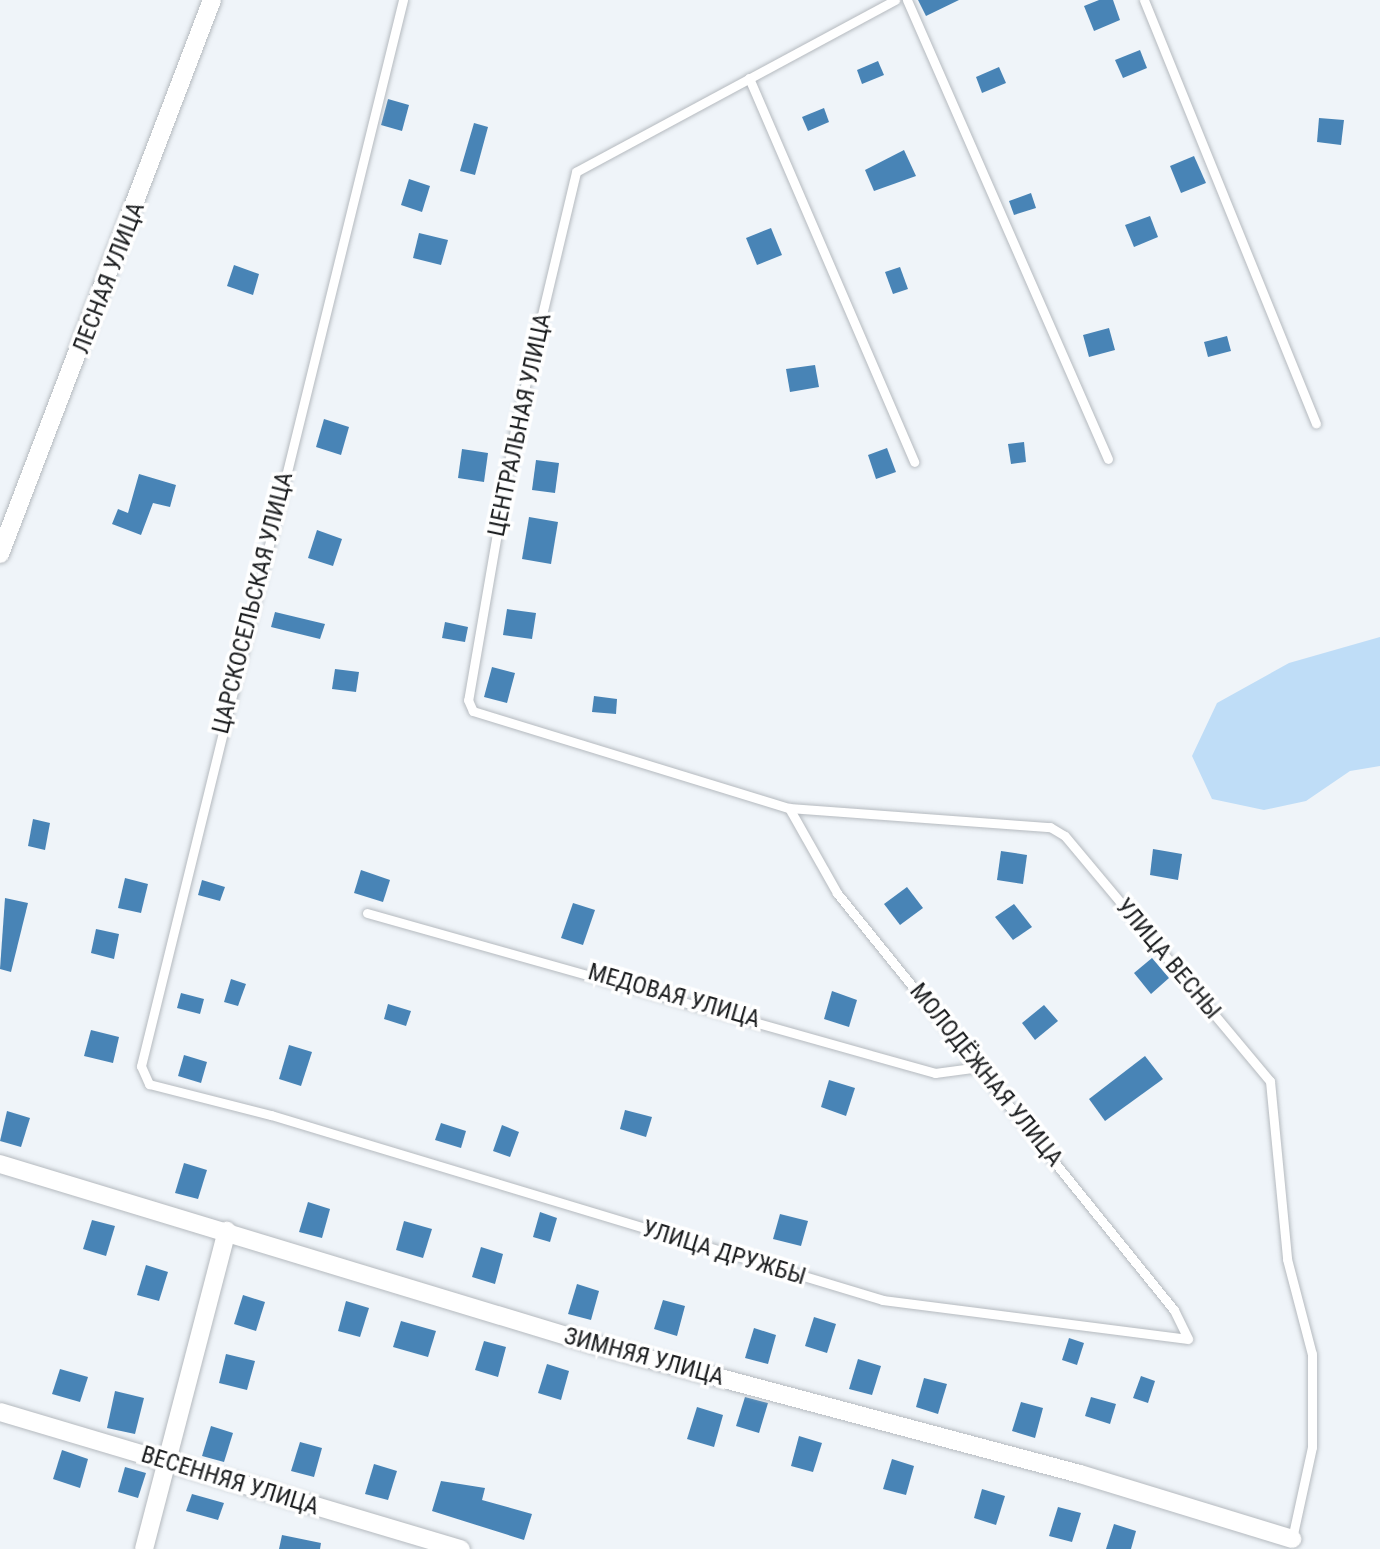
<!DOCTYPE html>
<meta charset="utf-8">
<style>
body{margin:0}
#map{position:relative;width:1380px;height:1549px;overflow:hidden;background:#eff4f9;font-family:"Roboto Condensed",sans-serif}
div>[style]{position:absolute}
[style*='--x']{left:calc(var(--x)*1px);top:calc(var(--y)*1px);width:calc(var(--w)*1px);rotate:calc(var(--a)*1deg)}
.green>*{inset:0;background:#bfddf7}
.building>*{inset:0;background:#4884b6}
.roads{filter:drop-shadow(0 0 2px #b5babf) drop-shadow(0 0 2px #b5babf)}
.lane>*{height:9px;margin:-4.5px;padding:0 4.5px;transform-origin:4.5px;border-radius:4.5px;background:#fff}
.street>*{height:18px;margin:-9px;padding:0 9px;transform-origin:9px;border-radius:9px;background:#fff}
span{translate:-50% -50%;white-space:nowrap;text-align:center;line-height:1.15;-webkit-text-stroke:7px #fff;paint-order:stroke}
.street-label{font-size:24px;color:#1e2022}
</style>
<div id="map">
<div class="green">
<i style="clip-path:polygon(1380px 637px,1380px 766px,1350px 771px,1306px 801px,1264px 810px,1212px 799px,1192px 756px,1217px 703px,1289px 663px)"></i>
</div>
<div class="building">
<i style="clip-path:polygon(918px 0,959px 0,926px 16px)"></i>
<i style="clip-path:polygon(1099px 0,1113px 0,1120px 20px,1094px 31px,1084px 6px)"></i>
<i style="clip-path:polygon(1140px 50px,1147px 68px,1123px 78px,1115px 60px)"></i>
<i style="clip-path:polygon(878px 61px,884px 75px,862px 84px,857px 70px)"></i>
<i style="clip-path:polygon(999px 67px,1006px 83px,982px 93px,976px 77px)"></i>
<i style="clip-path:polygon(388px 99px,409px 105px,402px 131px,381px 125px)"></i>
<i style="clip-path:polygon(824px 108px,829px 122px,808px 131px,802px 117px)"></i>
<i style="clip-path:polygon(1319px 118px,1344px 120px,1341px 145px,1317px 142px)"></i>
<i style="clip-path:polygon(474px 123px,488px 127px,475px 175px,460px 171px)"></i>
<i style="clip-path:polygon(904px 150px,916px 176px,874px 191px,865px 170px)"></i>
<i style="clip-path:polygon(1194px 156px,1206px 183px,1181px 193px,1170px 166px)"></i>
<i style="clip-path:polygon(409px 179px,430px 186px,422px 212px,401px 205px)"></i>
<i style="clip-path:polygon(1031px 193px,1036px 208px,1014px 215px,1009px 201px)"></i>
<i style="clip-path:polygon(1150px 216px,1158px 237px,1134px 247px,1125px 225px)"></i>
<i style="clip-path:polygon(771px 228px,782px 255px,757px 265px,746px 238px)"></i>
<i style="clip-path:polygon(419px 233px,448px 240px,441px 265px,413px 258px)"></i>
<i style="clip-path:polygon(234px 265px,259px 274px,253px 295px,227px 286px)"></i>
<i style="clip-path:polygon(900px 267px,908px 289px,893px 294px,885px 272px)"></i>
<i style="clip-path:polygon(1109px 328px,1115px 350px,1089px 357px,1083px 335px)"></i>
<i style="clip-path:polygon(1227px 336px,1231px 351px,1208px 357px,1204px 342px)"></i>
<i style="clip-path:polygon(815px 365px,819px 387px,790px 392px,786px 369px)"></i>
<i style="clip-path:polygon(324px 419px,349px 427px,341px 455px,316px 447px)"></i>
<i style="clip-path:polygon(1024px 442px,1026px 462px,1011px 464px,1008px 444px)"></i>
<i style="clip-path:polygon(887px 448px,896px 472px,876px 479px,868px 455px)"></i>
<i style="clip-path:polygon(462px 449px,488px 453px,484px 482px,458px 478px)"></i>
<i style="clip-path:polygon(536px 460px,559px 463px,555px 493px,532px 490px)"></i>
<i style="clip-path:polygon(139px 474px,176px 485px,170px 507px,153px 503px,141px 535px,112px 524px,118px 509px,128px 513px)"></i>
<i style="clip-path:polygon(529px 517px,558px 522px,551px 564px,522px 559px)"></i>
<i style="clip-path:polygon(317px 530px,342px 539px,333px 566px,308px 558px)"></i>
<i style="clip-path:polygon(507px 609px,536px 613px,532px 639px,503px 635px)"></i>
<i style="clip-path:polygon(275px 612px,325px 624px,320px 639px,271px 627px)"></i>
<i style="clip-path:polygon(445px 622px,468px 627px,465px 642px,442px 638px)"></i>
<i style="clip-path:polygon(492px 667px,515px 673px,507px 703px,484px 697px)"></i>
<i style="clip-path:polygon(335px 669px,359px 672px,356px 692px,332px 689px)"></i>
<i style="clip-path:polygon(594px 696px,617px 699px,616px 714px,592px 712px)"></i>
<i style="clip-path:polygon(33px 819px,50px 823px,45px 850px,28px 846px)"></i>
<i style="clip-path:polygon(1153px 849px,1182px 854px,1178px 880px,1150px 875px)"></i>
<i style="clip-path:polygon(1001px 851px,1027px 855px,1023px 884px,997px 880px)"></i>
<i style="clip-path:polygon(361px 870px,390px 880px,383px 902px,354px 893px)"></i>
<i style="clip-path:polygon(125px 878px,148px 884px,141px 913px,118px 908px)"></i>
<i style="clip-path:polygon(202px 880px,225px 887px,220px 901px,198px 895px)"></i>
<i style="clip-path:polygon(907px 887px,923px 908px,900px 925px,884px 904px)"></i>
<i style="clip-path:polygon(5px 898px,28px 903px,11px 972px,0 969px)"></i>
<i style="clip-path:polygon(573px 903px,595px 910px,583px 945px,561px 938px)"></i>
<i style="clip-path:polygon(1014px 904px,1032px 927px,1013px 940px,995px 917px)"></i>
<i style="clip-path:polygon(96px 929px,119px 934px,114px 959px,91px 953px)"></i>
<i style="clip-path:polygon(1152px 958px,1169px 978px,1151px 994px,1134px 973px)"></i>
<i style="clip-path:polygon(231px 979px,246px 984px,238px 1006px,224px 1002px)"></i>
<i style="clip-path:polygon(832px 991px,857px 1000px,849px 1027px,824px 1019px)"></i>
<i style="clip-path:polygon(181px 993px,204px 999px,200px 1014px,177px 1008px)"></i>
<i style="clip-path:polygon(388px 1004px,411px 1011px,406px 1026px,384px 1019px)"></i>
<i style="clip-path:polygon(1044px 1005px,1058px 1021px,1035px 1040px,1022px 1023px)"></i>
<i style="clip-path:polygon(91px 1030px,119px 1037px,113px 1063px,84px 1056px)"></i>
<i style="clip-path:polygon(289px 1045px,312px 1052px,301px 1086px,279px 1079px)"></i>
<i style="clip-path:polygon(184px 1055px,207px 1062px,201px 1083px,178px 1076px)"></i>
<i style="clip-path:polygon(1145px 1056px,1163px 1079px,1105px 1121px,1089px 1099px)"></i>
<i style="clip-path:polygon(829px 1080px,855px 1088px,846px 1116px,821px 1107px)"></i>
<i style="clip-path:polygon(625px 1110px,652px 1117px,646px 1137px,620px 1129px)"></i>
<i style="clip-path:polygon(7px 1111px,30px 1118px,21px 1147px,0 1141px)"></i>
<i style="clip-path:polygon(441px 1123px,466px 1131px,461px 1148px,435px 1140px)"></i>
<i style="clip-path:polygon(502px 1125px,519px 1132px,510px 1157px,493px 1151px)"></i>
<i style="clip-path:polygon(184px 1163px,207px 1170px,198px 1199px,175px 1193px)"></i>
<i style="clip-path:polygon(308px 1202px,330px 1209px,322px 1238px,299px 1232px)"></i>
<i style="clip-path:polygon(540px 1212px,557px 1218px,550px 1242px,533px 1237px)"></i>
<i style="clip-path:polygon(780px 1214px,808px 1221px,801px 1246px,773px 1239px)"></i>
<i style="clip-path:polygon(92px 1220px,115px 1226px,106px 1256px,83px 1249px)"></i>
<i style="clip-path:polygon(404px 1221px,432px 1229px,423px 1258px,396px 1250px)"></i>
<i style="clip-path:polygon(481px 1247px,503px 1254px,495px 1284px,472px 1277px)"></i>
<i style="clip-path:polygon(146px 1265px,168px 1272px,159px 1301px,137px 1295px)"></i>
<i style="clip-path:polygon(577px 1284px,599px 1291px,591px 1320px,568px 1314px)"></i>
<i style="clip-path:polygon(243px 1295px,265px 1302px,256px 1331px,234px 1324px)"></i>
<i style="clip-path:polygon(663px 1300px,685px 1306px,677px 1336px,654px 1329px)"></i>
<i style="clip-path:polygon(346px 1301px,369px 1308px,360px 1337px,338px 1331px)"></i>
<i style="clip-path:polygon(814px 1317px,836px 1324px,827px 1353px,805px 1346px)"></i>
<i style="clip-path:polygon(401px 1321px,436px 1331px,428px 1357px,393px 1347px)"></i>
<i style="clip-path:polygon(754px 1328px,776px 1335px,768px 1364px,745px 1358px)"></i>
<i style="clip-path:polygon(1069px 1338px,1084px 1343px,1077px 1365px,1062px 1360px)"></i>
<i style="clip-path:polygon(484px 1341px,506px 1347px,498px 1377px,475px 1370px)"></i>
<i style="clip-path:polygon(226px 1354px,255px 1361px,247px 1390px,219px 1383px)"></i>
<i style="clip-path:polygon(858px 1359px,881px 1366px,872px 1395px,849px 1389px)"></i>
<i style="clip-path:polygon(547px 1364px,569px 1371px,561px 1400px,538px 1393px)"></i>
<i style="clip-path:polygon(60px 1369px,88px 1377px,80px 1402px,52px 1394px)"></i>
<i style="clip-path:polygon(1141px 1376px,1155px 1381px,1148px 1403px,1133px 1398px)"></i>
<i style="clip-path:polygon(924px 1378px,947px 1384px,938px 1414px,916px 1407px)"></i>
<i style="clip-path:polygon(115px 1391px,144px 1398px,135px 1434px,107px 1428px)"></i>
<i style="clip-path:polygon(745px 1397px,768px 1403px,759px 1433px,736px 1426px)"></i>
<i style="clip-path:polygon(1091px 1397px,1116px 1404px,1110px 1424px,1085px 1416px)"></i>
<i style="clip-path:polygon(1021px 1402px,1043px 1408px,1035px 1438px,1012px 1431px)"></i>
<i style="clip-path:polygon(697px 1407px,723px 1415px,714px 1447px,687px 1439px)"></i>
<i style="clip-path:polygon(211px 1426px,233px 1433px,224px 1462px,202px 1456px)"></i>
<i style="clip-path:polygon(799px 1436px,822px 1443px,813px 1472px,791px 1466px)"></i>
<i style="clip-path:polygon(300px 1442px,322px 1448px,314px 1477px,291px 1471px)"></i>
<i style="clip-path:polygon(62px 1450px,88px 1459px,80px 1488px,53px 1479px)"></i>
<i style="clip-path:polygon(892px 1459px,914px 1466px,906px 1495px,883px 1489px)"></i>
<i style="clip-path:polygon(374px 1464px,397px 1471px,388px 1500px,365px 1494px)"></i>
<i style="clip-path:polygon(125px 1467px,146px 1473px,138px 1498px,118px 1492px)"></i>
<i style="clip-path:polygon(441px 1481px,485px 1488px,482px 1500px,532px 1514px,524px 1540px,432px 1511px)"></i>
<i style="clip-path:polygon(982px 1489px,1005px 1496px,996px 1525px,974px 1518px)"></i>
<i style="clip-path:polygon(192px 1494px,224px 1503px,218px 1520px,186px 1511px)"></i>
<i style="clip-path:polygon(1058px 1507px,1081px 1513px,1072px 1542px,1049px 1536px)"></i>
<i style="clip-path:polygon(1114px 1524px,1136px 1531px,1131px 1549px,1106px 1549px)"></i>
<i style="clip-path:polygon(282px 1535px,321px 1543px,320px 1549px,279px 1549px)"></i>
</div>
<div class="roads">
<div class="lane">
<i style="--x:403;--y:0;--w:1098;--a:103.81"></i>
<i style="--x:141;--y:1066;--w:20;--a:66"></i>
<i style="--x:149;--y:1084;--w:126;--a:14.3"></i>
<i style="--x:271;--y:1115;--w:639;--a:16.82"></i>
<i style="--x:883;--y:1300;--w:307;--a:7.3"></i>
<i style="--x:895;--y:0;--w:362;--a:151.7"></i>
<i style="--x:576;--y:172;--w:264;--a:103.4"></i>
<i style="--x:515;--y:429;--w:275;--a:99.8"></i>
<i style="--x:468;--y:700;--w:12;--a:66"></i>
<i style="--x:473;--y:711;--w:331;--a:17.1"></i>
<i style="--x:789;--y:808;--w:262;--a:4.2"></i>
<i style="--x:1050;--y:827;--w:17;--a:31"></i>
<i style="--x:1065;--y:836;--w:319;--a:50.1"></i>
<i style="--x:1270;--y:1081;--w:179;--a:84.5"></i>
<i style="--x:1287;--y:1259;--w:98;--a:75.3"></i>
<i style="--x:1312;--y:1354;--w:93;--a:90"></i>
<i style="--x:1312;--y:1447;--w:94;--a:102.3"></i>
<i style="--x:907;--y:0;--w:501;--a:66.35"></i>
<i style="--x:1144;--y:0;--w:457;--a:67.9"></i>
<i style="--x:749;--y:78;--w:418;--a:66.7"></i>
<i style="--x:789;--y:808;--w:98;--a:60.5"></i>
<i style="--x:837;--y:893;--w:536;--a:51.06"></i>
<i style="--x:1174;--y:1310;--w:32;--a:64"></i>
<i style="--x:367;--y:913;--w:590;--a:15.73"></i>
<i style="--x:935;--y:1073;--w:45;--a:-7.6"></i>
</div>
<div class="street">
<i style="--x:0;--y:554;--w:593;--a:-69.06"></i>
<i style="--x:0;--y:1164;--w:620;--a:16.89"></i>
<i style="--x:593;--y:1344;--w:504;--a:14.95"></i>
<i style="--x:1080;--y:1474;--w:222;--a:17"></i>
<i style="--x:0;--y:1412;--w:481;--a:16.6"></i>
<i style="--x:144;--y:1549;--w:329;--a:-75.4"></i>
</div>
</div>
<div class="street-label">
<span style="left:109px;top:278px;rotate:-69deg">ЛЕСНАЯ УЛИЦА</span>
<span style="left:520px;top:425px;rotate:-78deg">ЦЕНТРАЛЬНАЯ УЛИЦА</span>
<span style="left:253px;top:603px;rotate:-76deg">ЦАРСКОСЕЛЬСКАЯ УЛИЦА</span>
<span style="left:1168px;top:959px;rotate:50deg">УЛИЦА ВЕСНЫ</span>
<span style="left:674px;top:996px;rotate:16deg">МЕДОВАЯ УЛИЦА</span>
<span style="left:986px;top:1075px;rotate:51deg">МОЛОДЁЖНАЯ УЛИЦА</span>
<span style="left:724px;top:1253px;rotate:17deg">УЛИЦА ДРУЖБЫ</span>
<span style="left:644px;top:1357px;rotate:15deg">ЗИМНЯЯ УЛИЦА</span>
<span style="left:230px;top:1481px;rotate:17deg">ВЕСЕННЯЯ УЛИЦА</span>
</div>
</div>
